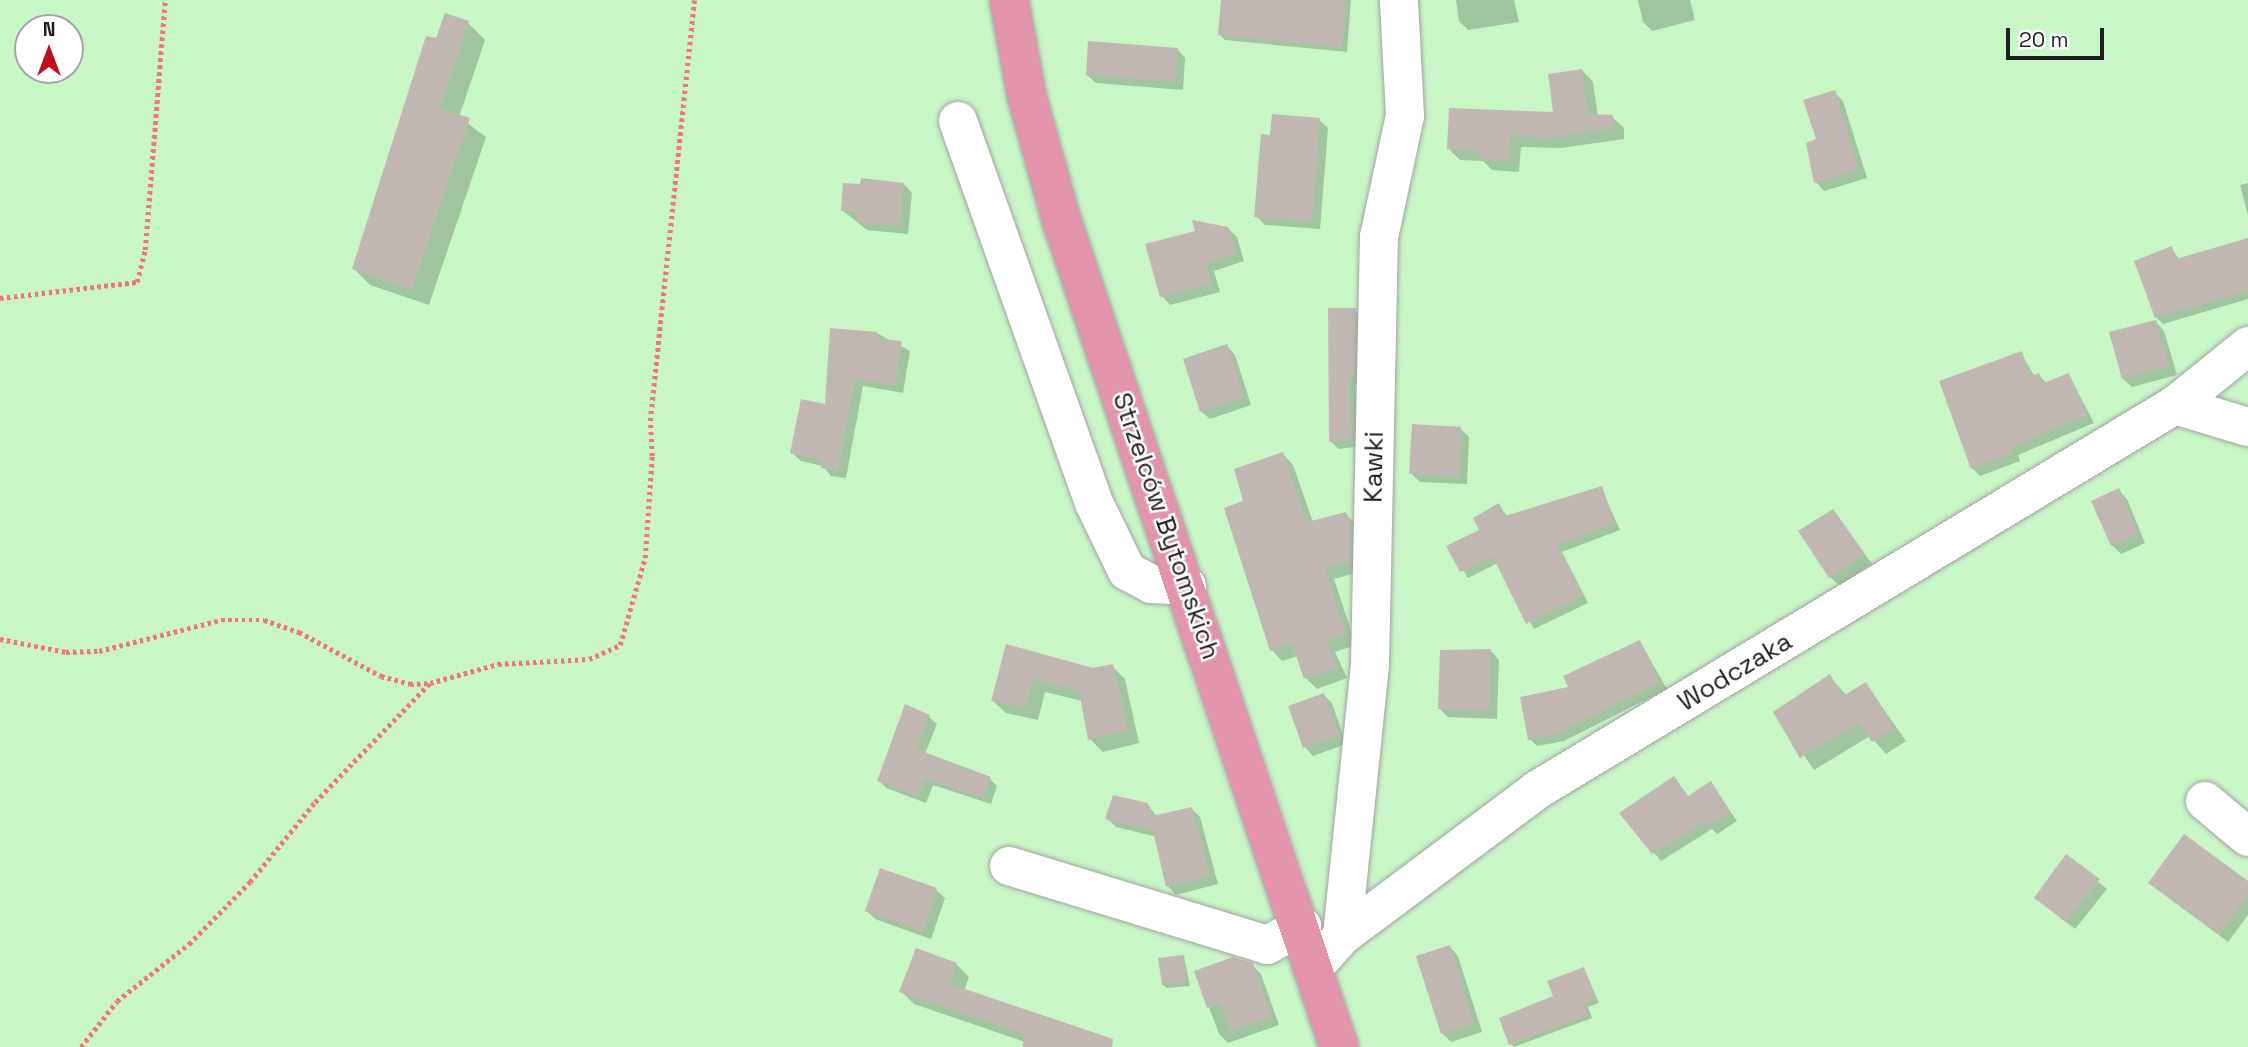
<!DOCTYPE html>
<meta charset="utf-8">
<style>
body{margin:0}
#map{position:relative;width:2248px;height:1047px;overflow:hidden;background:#efece6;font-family:"Space Grotesk",sans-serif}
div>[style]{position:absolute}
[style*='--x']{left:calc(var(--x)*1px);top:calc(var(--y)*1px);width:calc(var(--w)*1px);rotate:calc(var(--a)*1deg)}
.park>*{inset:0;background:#c8f6c7}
.shadow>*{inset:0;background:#0003}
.building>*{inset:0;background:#c0b7b3}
.path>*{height:4.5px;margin-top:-2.25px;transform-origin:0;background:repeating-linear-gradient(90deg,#f17776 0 3.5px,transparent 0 7px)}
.roads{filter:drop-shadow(0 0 2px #a3a3a3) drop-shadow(0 0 2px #a3a3a3)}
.minor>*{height:38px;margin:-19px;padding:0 19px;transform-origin:19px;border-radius:19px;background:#fff}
.highway>*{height:38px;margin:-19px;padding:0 19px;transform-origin:19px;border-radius:19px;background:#e194aa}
span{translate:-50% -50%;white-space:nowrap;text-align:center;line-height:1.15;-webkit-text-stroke:5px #fff;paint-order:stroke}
.street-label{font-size:26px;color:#1f1f1f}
.north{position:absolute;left:14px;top:14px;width:70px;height:70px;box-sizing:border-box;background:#fff;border:2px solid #a5a5a5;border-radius:50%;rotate:0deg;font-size:19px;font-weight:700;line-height:28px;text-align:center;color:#1f1f1f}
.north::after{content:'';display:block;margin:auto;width:24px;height:32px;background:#c10e1f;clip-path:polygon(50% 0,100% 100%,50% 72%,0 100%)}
.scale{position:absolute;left:2006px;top:28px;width:98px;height:32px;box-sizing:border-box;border:4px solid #1f1f1f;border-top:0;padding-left:9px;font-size:21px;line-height:24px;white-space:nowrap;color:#1f1f1f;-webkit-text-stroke:5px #fff;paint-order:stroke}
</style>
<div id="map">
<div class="park">
<i style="clip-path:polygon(evenodd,0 0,2248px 0,2248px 1047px,0 1047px,0 0,28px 28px,70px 28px,70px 70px,28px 70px,28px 28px)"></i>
</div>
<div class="shadow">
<i style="clip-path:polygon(1223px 0,1351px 0,1347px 52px,1225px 40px,1220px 35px)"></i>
<i style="clip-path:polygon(1456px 0,1514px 0,1519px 22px,1468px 30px,1459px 21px)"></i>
<i style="clip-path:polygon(1638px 0,1690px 0,1695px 20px,1652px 31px,1643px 22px)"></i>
<i style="clip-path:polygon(468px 23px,485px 40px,459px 117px,486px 137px,429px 305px,370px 285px,354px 269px,437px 40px)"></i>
<i style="clip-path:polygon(1177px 49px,1185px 58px,1183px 90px,1096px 83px,1087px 75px)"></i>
<i style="clip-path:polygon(1582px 70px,1593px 82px,1598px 116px,1612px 117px,1624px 128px,1624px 139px,1561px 148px,1521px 147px,1519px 172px,1492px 170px,1483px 161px,1460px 160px,1449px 149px,1555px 114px)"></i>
<i style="clip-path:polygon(1834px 92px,1843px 101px,1867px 178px,1824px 191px,1816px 182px,1818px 140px)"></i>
<i style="clip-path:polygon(1319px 120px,1328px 128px,1320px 229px,1265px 225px,1256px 216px,1272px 137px)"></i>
<i style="clip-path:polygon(2248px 183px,2248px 215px,2240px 185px)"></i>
<i style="clip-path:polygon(904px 184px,912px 193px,908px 234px,867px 230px,842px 210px)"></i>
<i style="clip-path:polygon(1228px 228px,1237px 237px,1244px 261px,1214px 271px,1220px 292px,1170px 305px,1162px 296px)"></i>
<i style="clip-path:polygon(2171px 248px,2180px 260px,2248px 279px,2248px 299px,2163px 324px,2156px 317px)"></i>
<i style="clip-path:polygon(1355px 310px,1363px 318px,1361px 385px,1355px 385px,1360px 446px,1339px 449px,1331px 442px)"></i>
<i style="clip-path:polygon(2156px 322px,2164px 331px,2177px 375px,2132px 387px,2123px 379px)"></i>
<i style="clip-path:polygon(877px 333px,910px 351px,903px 393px,863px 386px,846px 478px,831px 476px,823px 466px,801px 461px,792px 453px)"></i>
<i style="clip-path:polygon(1227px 346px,1235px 355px,1251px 405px,1210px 419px,1201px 411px)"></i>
<i style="clip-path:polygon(2021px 353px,2035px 377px,2039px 375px,2047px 384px,2069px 375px,2094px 423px,2018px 455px,2020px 461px,1980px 476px,1972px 468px)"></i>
<i style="clip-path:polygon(1460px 428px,1469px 437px,1467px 484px,1420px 482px,1411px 473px)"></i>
<i style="clip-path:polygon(1283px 454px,1293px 465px,1313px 522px,1345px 514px,1356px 524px,1360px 572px,1334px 579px,1356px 645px,1335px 652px,1347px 678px,1317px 689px,1306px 678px,1298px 656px,1282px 661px,1272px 650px,1226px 509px,1245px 502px)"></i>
<i style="clip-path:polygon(1601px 488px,1620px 530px,1562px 552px,1588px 603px,1534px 629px,1498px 563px,1468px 578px,1449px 547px,1482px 531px,1499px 506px,1508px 517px)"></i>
<i style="clip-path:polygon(2118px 490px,2127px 499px,2145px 543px,2121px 554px,2112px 545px)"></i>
<i style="clip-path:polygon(1833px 511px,1872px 564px,1839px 585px,1830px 577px)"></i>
<i style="clip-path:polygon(1640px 642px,1667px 689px,1564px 741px,1537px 746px,1530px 739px,1571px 688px)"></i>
<i style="clip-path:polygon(1007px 646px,1093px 670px,1112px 666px,1125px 679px,1139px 743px,1103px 752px,1090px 739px,1082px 701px,1045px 692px,1038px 720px,1006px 713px,993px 701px)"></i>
<i style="clip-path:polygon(1491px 651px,1499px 660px,1497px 719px,1448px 717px,1439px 708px)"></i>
<i style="clip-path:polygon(1830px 677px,1847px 696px,1866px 684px,1906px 741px,1886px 754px,1870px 736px,1814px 770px,1775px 712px)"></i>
<i style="clip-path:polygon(1324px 695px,1332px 703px,1346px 744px,1313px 756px,1305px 747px)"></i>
<i style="clip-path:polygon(929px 717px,937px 724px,925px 754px,990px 779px,997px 786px,991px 804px,933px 785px,926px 803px,886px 788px,879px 780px)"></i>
<i style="clip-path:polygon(1674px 778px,1689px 797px,1711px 784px,1737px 821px,1717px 834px,1712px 829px,1661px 861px,1621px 813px)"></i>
<i style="clip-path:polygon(1147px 804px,1157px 817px,1192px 809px,1200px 817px,1218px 884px,1176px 895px,1168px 886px,1157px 837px,1116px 827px,1107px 818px)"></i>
<i style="clip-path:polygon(2067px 857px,2107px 889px,2075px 929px,2036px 898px)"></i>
<i style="clip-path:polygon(2150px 883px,2248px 884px,2248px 915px,2228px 942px)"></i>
<i style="clip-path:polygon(936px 890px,945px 898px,931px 939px,875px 919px,867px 911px)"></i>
<i style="clip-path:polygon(1450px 947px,1458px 956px,1482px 1032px,1451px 1042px,1442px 1033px)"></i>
<i style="clip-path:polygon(1184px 956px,1190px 986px,1167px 988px,1163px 985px)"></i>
<i style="clip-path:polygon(956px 964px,969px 977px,964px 991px,1094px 1047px,1024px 1047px,1025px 1042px,914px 1004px,901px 991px)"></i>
<i style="clip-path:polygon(1252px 965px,1261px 974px,1279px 1025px,1228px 1043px,1219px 1034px,1196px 972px)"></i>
<i style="clip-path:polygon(1584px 969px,1599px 1003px,1588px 1007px,1592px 1018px,1514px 1047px,1511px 1044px)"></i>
</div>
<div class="building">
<i style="clip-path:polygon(1221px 0,1346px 0,1342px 48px,1218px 35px)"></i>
<i style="clip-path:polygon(445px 13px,469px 21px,440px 108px,470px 118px,412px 290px,352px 269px,426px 36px,436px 38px)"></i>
<i style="clip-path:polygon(1088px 41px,1178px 48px,1175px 82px,1086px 75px)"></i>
<i style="clip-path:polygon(1582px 69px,1588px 114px,1613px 115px,1614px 128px,1549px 138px,1510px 136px,1508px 161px,1479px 160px,1479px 151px,1447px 149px,1449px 108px,1553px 112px,1548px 74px)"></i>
<i style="clip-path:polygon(1835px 90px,1859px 170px,1814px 183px,1806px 143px,1816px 139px,1803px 100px)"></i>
<i style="clip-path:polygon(1272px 114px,1320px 118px,1312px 222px,1254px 217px,1261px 134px,1270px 135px)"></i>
<i style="clip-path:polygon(861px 178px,904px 183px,900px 226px,857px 222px,857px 212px,841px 211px,843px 183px,860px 184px)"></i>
<i style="clip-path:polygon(1192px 220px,1228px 227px,1237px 253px,1206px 263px,1212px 284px,1160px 297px,1145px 244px,1195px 231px)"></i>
<i style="clip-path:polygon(2248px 238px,2248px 291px,2155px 318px,2134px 261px,2172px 246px,2176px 259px)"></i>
<i style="clip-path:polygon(1328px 308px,1356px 308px,1354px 378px,1348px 378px,1353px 439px,1329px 442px)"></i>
<i style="clip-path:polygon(2156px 320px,2169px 366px,2122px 379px,2109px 332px)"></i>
<i style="clip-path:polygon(830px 328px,877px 332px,878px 339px,902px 341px,895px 386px,855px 379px,838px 471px,821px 468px,821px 460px,790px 453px,801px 399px,825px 404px)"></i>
<i style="clip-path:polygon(1227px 344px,1244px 397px,1200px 412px,1183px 359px)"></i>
<i style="clip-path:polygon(2022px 351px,2030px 377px,2039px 373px,2043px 383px,2069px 373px,2087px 415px,2011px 447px,2014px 453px,1971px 469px,1939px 381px)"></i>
<i style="clip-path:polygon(1412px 424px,1461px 427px,1459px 477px,1409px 474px)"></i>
<i style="clip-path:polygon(1283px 452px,1307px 522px,1346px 512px,1351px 523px,1350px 562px,1325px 568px,1346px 634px,1326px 641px,1337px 667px,1304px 679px,1292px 644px,1270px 651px,1224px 508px,1243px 501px,1234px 469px)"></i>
<i style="clip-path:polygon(1602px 486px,1615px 523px,1557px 545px,1583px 596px,1526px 624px,1493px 557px,1460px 572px,1446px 546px,1479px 530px,1473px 518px,1499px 503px,1505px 516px)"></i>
<i style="clip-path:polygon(2119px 488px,2138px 534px,2111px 546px,2091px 501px)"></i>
<i style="clip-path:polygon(1833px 509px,1865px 554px,1829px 578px,1798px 531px)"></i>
<i style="clip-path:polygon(1640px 640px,1660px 682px,1556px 734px,1528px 740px,1520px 697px,1568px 687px,1563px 676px)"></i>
<i style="clip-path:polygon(1006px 644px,1093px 668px,1113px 664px,1128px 730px,1088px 740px,1079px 691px,1033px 680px,1026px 708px,991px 701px)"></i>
<i style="clip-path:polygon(1491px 649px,1489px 711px,1438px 709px,1440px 650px)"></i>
<i style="clip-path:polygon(1830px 674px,1843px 696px,1866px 682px,1895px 728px,1872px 742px,1859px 723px,1800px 758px,1773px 712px)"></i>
<i style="clip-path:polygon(1324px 693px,1339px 735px,1303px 748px,1288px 706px)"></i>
<i style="clip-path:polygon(905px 704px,930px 715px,916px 749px,991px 777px,983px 798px,925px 779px,918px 797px,877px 781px)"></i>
<i style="clip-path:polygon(1674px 776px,1688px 796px,1711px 781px,1731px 813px,1708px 827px,1705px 822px,1652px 854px,1619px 813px)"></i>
<i style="clip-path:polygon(1113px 795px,1148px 803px,1152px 816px,1192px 807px,1210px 876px,1166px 887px,1153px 831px,1105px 819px)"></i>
<i style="clip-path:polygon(2184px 834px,2248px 881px,2248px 895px,2219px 935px,2148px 883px)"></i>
<i style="clip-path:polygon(2066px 854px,2100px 879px,2066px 922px,2034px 898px)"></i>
<i style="clip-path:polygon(880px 868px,937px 888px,923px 932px,865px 911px)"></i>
<i style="clip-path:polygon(1450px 945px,1474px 1024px,1441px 1034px,1416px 956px)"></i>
<i style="clip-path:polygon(916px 948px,957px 963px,950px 984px,1113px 1039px,1112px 1047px,1022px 1047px,1026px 1035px,899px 992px)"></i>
<i style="clip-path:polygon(1184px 955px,1187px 983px,1162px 985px,1158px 958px)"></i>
<i style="clip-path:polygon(1233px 957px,1253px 963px,1272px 1016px,1231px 1031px,1220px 1003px,1207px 1008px,1194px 971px)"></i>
<i style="clip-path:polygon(1584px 967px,1596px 999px,1585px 1003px,1589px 1015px,1509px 1045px,1499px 1018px,1553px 996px,1547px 981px)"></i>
</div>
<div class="path">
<i style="--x:0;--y:298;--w:138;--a:-6.7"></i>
<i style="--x:137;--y:282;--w:33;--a:-76"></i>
<i style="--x:145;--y:250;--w:251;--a:-85.4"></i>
<i style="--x:0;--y:639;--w:67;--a:11.1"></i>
<i style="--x:66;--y:652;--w:33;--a:-2"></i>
<i style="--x:99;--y:651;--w:126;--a:-14.3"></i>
<i style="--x:221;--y:620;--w:43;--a:0"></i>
<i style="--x:264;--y:620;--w:37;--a:19"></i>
<i style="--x:299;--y:632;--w:93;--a:28.2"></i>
<i style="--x:381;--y:676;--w:30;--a:15"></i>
<i style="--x:410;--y:684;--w:20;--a:-3"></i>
<i style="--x:430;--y:683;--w:71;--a:-15.6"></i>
<i style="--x:498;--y:664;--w:91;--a:-3.1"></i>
<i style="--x:589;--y:659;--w:34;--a:-24"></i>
<i style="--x:620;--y:645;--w:91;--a:-74"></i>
<i style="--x:645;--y:558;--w:102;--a:-86.1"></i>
<i style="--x:652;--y:456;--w:35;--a:-93"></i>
<i style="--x:650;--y:421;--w:423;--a:-84"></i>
<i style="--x:81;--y:1047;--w:58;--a:-52"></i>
<i style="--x:117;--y:1001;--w:92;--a:-38.4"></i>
<i style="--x:189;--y:944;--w:87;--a:-45.5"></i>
<i style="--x:250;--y:882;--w:103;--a:-50.9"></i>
<i style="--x:315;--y:802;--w:165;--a:-46"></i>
</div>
<div class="roads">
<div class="minor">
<i style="--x:958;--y:121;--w:405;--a:70.4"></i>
<i style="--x:1094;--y:503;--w:76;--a:64.1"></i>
<i style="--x:1127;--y:571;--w:27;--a:28"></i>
<i style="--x:1151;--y:584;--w:36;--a:3"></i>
<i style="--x:2175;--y:405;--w:94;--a:-38.9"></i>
<i style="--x:2205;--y:801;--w:56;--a:39.9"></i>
<i style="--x:1009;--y:866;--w:270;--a:17"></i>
<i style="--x:1267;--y:945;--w:40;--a:-28"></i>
<i style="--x:1342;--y:936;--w:272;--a:-84.1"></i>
<i style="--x:1370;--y:665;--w:428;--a:-88.8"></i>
<i style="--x:1379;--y:237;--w:124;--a:-77.9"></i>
<i style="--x:1405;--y:116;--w:116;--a:-93"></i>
<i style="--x:1315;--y:966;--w:40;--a:-48"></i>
<i style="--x:1342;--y:936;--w:244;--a:-36.8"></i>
<i style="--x:1537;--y:790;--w:745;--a:-31.11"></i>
<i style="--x:2175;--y:405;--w:76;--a:16.8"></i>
</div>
<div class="highway">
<i style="--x:1009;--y:0;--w:99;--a:79.5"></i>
<i style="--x:1027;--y:97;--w:130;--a:74.4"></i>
<i style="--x:1062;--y:222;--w:870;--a:71.44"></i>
</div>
</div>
<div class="street-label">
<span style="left:1374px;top:467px;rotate:-89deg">Kawki</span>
<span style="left:1166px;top:526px;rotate:71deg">Strzelców Bytomskich</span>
<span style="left:1735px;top:672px;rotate:-31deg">Wodczaka</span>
</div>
<div class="north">N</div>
<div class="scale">20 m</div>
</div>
